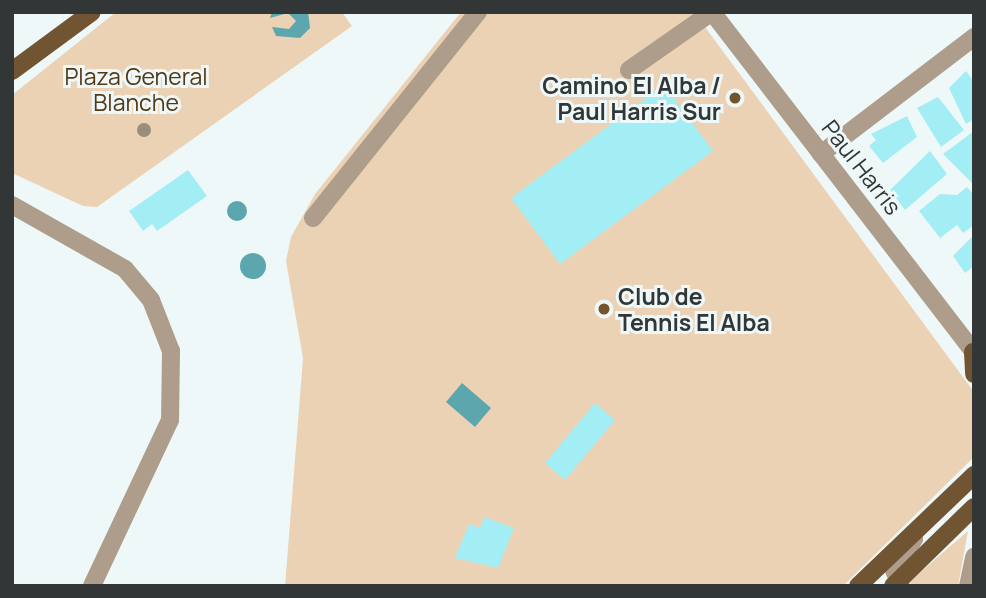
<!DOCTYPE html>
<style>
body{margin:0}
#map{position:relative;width:986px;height:598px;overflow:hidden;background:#eff8f8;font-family:Manrope,sans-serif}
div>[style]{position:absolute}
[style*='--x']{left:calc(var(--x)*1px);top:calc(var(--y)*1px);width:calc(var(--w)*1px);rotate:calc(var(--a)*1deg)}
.green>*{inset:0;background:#ebd2b5}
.water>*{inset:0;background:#5ca6ad}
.round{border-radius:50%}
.building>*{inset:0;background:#a2eef4}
.minor>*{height:18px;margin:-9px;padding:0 9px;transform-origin:9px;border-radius:9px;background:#ae9d8a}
.major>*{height:18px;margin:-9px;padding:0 9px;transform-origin:9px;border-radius:9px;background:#715431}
.trees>*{width:14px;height:14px;margin:-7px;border-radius:50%;background:#998e7b}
.dots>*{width:19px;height:19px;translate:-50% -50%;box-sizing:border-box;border:4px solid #eff8f8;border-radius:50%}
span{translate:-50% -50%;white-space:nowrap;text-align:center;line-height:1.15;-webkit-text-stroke:6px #eff8f8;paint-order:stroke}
.park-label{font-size:23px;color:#533814}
.poi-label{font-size:23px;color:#323636;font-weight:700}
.right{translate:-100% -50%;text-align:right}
.left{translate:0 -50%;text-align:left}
.street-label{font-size:23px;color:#323636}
.frame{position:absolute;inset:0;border:14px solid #323636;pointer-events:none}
</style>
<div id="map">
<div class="green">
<i style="clip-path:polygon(116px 12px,342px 12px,352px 26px,97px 207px,83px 206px,12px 173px,12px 95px)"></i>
<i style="clip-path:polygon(461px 12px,694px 12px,974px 392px,974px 457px,843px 586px,285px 586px,303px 358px,286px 261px,291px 237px,315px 194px)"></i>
<i style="clip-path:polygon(968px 531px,958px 586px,912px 586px,910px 581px)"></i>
</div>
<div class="water">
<i style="clip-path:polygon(272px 12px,308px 12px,310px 28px,300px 38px,276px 36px,272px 27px,289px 29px,296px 21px,288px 13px,270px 18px)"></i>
<i class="round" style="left:227px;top:201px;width:20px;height:20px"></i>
<i class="round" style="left:240px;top:253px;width:26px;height:26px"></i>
<i style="clip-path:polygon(462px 383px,491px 408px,475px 427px,446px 402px)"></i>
</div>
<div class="building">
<i style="clip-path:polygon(966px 71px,974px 82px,974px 119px,966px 124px,949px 88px)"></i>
<i style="clip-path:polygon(664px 85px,713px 151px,560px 264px,511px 198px)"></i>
<i style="clip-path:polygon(938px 97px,964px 130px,941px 147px,917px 108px)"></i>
<i style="clip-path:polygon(907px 116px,917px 137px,883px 163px,869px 146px,876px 140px,871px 134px)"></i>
<i style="clip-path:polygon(974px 131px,974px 185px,943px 154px)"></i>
<i style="clip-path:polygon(930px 151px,947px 174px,905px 210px,890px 190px)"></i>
<i style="clip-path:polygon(188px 170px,207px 196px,157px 231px,152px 224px,143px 231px,129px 211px)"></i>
<i style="clip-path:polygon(967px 187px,974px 195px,974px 225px,963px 233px,957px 225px,940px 238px,919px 211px,940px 194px,957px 195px)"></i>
<i style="clip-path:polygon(974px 235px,974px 266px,965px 273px,953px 256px)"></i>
<i style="clip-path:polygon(595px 403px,615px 420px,565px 480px,545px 463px)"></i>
<i style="clip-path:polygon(484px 517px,514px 528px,498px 568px,455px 558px,469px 524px,480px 528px)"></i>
</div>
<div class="minor">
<i style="--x:712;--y:12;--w:429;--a:52.4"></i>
<i style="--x:629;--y:70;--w:101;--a:-34.9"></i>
<i style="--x:821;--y:154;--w:193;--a:-37.4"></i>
<i style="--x:12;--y:205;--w:130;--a:29.5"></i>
<i style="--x:125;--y:269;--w:40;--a:50"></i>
<i style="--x:151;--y:300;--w:55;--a:68.6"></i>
<i style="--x:171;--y:351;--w:69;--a:90.8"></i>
<i style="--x:170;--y:420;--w:183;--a:115.2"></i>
<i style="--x:313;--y:218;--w:264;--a:-51.3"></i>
<i style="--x:901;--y:586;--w:17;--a:-114"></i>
<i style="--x:894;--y:570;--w:37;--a:-57"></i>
<i style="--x:968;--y:586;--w:30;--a:-78"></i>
</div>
<div class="major">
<i style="--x:12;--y:71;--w:99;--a:-36.4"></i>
<i style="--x:973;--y:352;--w:22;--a:87"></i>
<i style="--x:858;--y:586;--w:161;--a:-43.7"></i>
<i style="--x:893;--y:586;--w:113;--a:-44.3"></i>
</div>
<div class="trees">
<i style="left:144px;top:130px"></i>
</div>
<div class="dots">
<i style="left:735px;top:98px;background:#75542b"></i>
<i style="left:604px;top:309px;background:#75542b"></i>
</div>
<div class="park-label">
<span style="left:136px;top:89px">Plaza General<br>Blanche</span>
</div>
<div class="poi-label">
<span class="right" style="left:721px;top:98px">Camino El Alba /<br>Paul Harris Sur</span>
<span class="left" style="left:618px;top:309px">Club de<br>Tennis El Alba</span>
</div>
<div class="street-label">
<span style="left:862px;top:167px;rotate:52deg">Paul Harris</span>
</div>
<div class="frame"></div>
</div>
